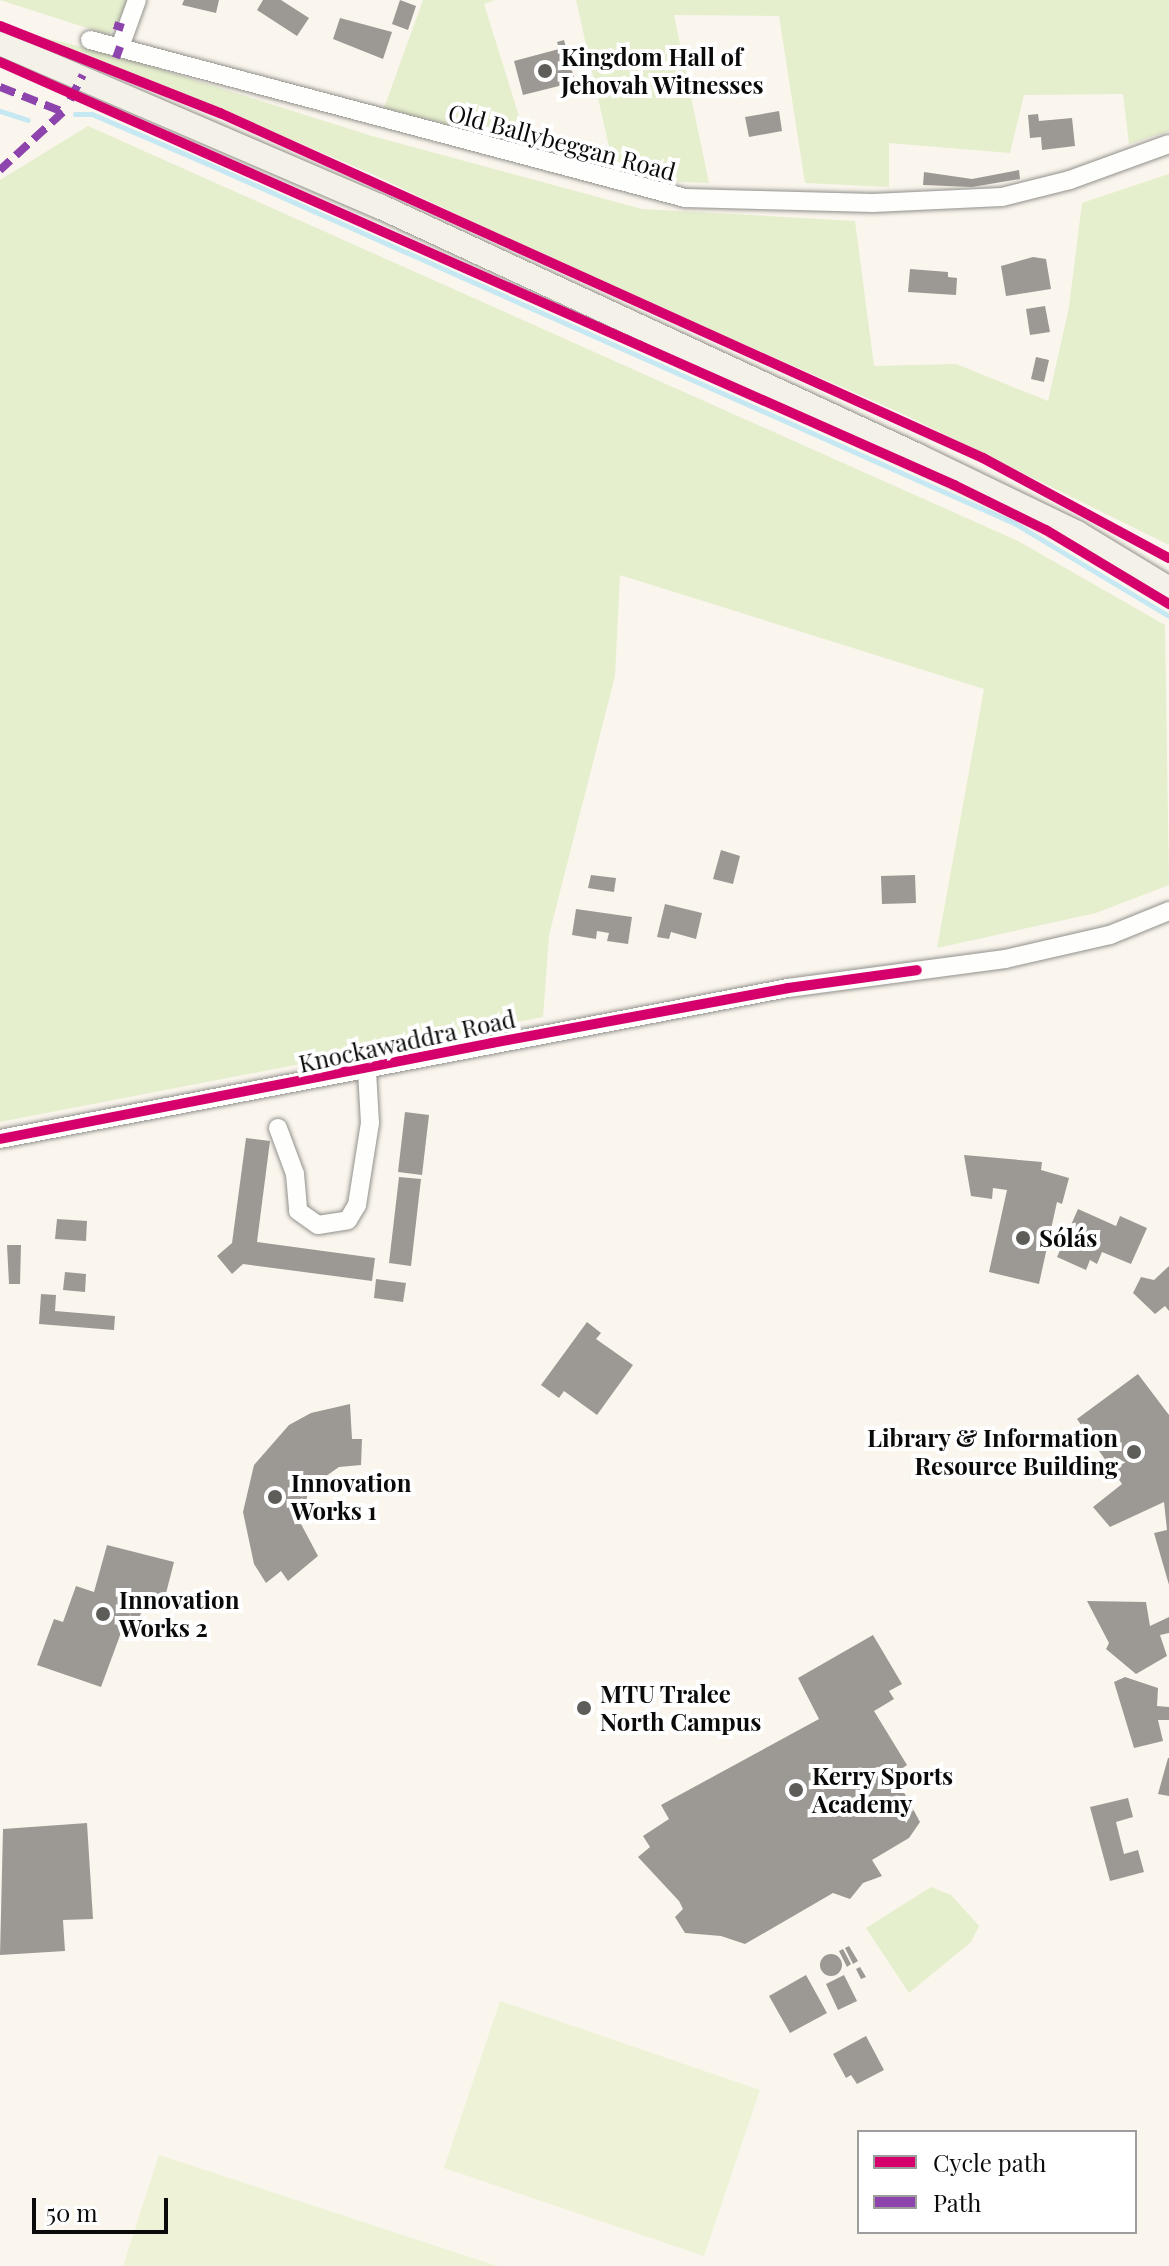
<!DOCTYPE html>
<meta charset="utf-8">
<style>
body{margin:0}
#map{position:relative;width:1169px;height:2266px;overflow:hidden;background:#faf6ed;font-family:"Playfair Display",serif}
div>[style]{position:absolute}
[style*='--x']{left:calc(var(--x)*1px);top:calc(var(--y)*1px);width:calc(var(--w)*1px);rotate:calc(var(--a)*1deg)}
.green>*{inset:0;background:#e5eecd}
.pitch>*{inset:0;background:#eef2d7}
.stream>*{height:5px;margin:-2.5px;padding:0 2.5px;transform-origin:2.5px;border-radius:2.5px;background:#c5e8f3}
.building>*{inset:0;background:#9c9894}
.round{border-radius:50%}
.roads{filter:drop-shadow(0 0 2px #92908c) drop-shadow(0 0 2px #92908c)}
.street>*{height:18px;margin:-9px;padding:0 9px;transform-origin:9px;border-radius:9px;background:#fefefc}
.secondary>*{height:24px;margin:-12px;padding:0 12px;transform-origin:12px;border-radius:12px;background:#f4f1e8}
.quiet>*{height:8px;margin-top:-4px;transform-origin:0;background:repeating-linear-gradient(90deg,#8e44ad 0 16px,transparent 0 24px)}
.cycleway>*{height:10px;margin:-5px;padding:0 5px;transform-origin:5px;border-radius:5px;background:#d6006c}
.dots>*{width:22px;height:22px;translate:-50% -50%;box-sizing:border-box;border:4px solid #fff;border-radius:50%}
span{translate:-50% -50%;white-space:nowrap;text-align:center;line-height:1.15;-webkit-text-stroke:8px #fff;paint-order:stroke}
.poi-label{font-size:24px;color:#0a0a0a;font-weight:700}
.left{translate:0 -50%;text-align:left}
.right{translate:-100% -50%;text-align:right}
.street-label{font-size:24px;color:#0a0a0a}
.legend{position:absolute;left:857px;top:2130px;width:280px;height:104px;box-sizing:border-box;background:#fff;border:2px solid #9d9d9d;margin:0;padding:10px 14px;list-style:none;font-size:24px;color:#0a0a0a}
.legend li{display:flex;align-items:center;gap:16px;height:40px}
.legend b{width:40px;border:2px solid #9d9d9d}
.scale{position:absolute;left:32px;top:2198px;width:136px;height:36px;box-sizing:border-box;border:4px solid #0a0a0a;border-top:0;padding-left:10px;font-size:24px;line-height:28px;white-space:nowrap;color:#0a0a0a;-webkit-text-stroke:6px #fff;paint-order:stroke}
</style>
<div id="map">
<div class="green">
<i style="clip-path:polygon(0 0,132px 0,109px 35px)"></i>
<i style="clip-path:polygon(423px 0,495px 0,484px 4px,528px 145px,384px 108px)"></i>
<i style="clip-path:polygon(576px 0,1169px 0,1169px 131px,1129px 144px,1123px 94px,1024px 95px,1010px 153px,889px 143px,889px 187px,805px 183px,779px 16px,674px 15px,709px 183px,652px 181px,614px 169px)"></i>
<i style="clip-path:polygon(10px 29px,118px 56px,372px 136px,642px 209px,855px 221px,874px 366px,956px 364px,1048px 401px,1069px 307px,1082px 203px,1169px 174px,1169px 545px,901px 413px,578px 272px,372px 174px,184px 94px)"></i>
<i style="clip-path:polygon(88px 126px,1018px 541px,1165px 625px,1169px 885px,1096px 913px,937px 948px,984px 689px,620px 575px,615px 676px,549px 935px,543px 1017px,0 1122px,0 180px)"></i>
<i style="clip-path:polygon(931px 1887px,951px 1895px,979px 1926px,971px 1942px,909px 1993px,866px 1928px)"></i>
</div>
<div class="pitch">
<i style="clip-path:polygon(500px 2001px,760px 2090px,704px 2256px,444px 2168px)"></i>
<i style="clip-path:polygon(159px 2155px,497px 2266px,123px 2266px)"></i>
</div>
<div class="stream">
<i style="--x:0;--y:111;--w:29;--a:18"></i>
<i style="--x:75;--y:114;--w:17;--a:0"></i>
<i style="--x:92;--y:114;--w:126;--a:23.3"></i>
<i style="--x:208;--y:164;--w:882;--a:24.01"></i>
<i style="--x:1014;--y:523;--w:181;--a:31"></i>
</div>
<div class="building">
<i style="clip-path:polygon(184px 0,219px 0,216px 13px,182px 5px)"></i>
<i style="clip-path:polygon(263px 0,281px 0,309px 18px,297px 36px,257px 10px)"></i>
<i style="clip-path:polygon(400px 0,416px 6px,408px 30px,392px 24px)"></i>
<i style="clip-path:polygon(340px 18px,392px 32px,383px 59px,333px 39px)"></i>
<i style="clip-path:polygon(564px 40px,575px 82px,523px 95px,514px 61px,559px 49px,557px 42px)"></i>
<i style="clip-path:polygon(779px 111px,782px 131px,749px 137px,745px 117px)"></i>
<i style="clip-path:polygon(1038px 114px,1039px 121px,1072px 118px,1075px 146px,1042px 150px,1041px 137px,1030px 138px,1028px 115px)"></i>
<i style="clip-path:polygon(1019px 170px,1020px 179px,972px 187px,923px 185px,924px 172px,972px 179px)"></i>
<i style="clip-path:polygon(1033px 257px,1046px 259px,1051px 289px,1006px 296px,1001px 266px)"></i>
<i style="clip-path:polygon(910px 269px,948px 272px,948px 277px,957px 278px,956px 295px,908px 292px)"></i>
<i style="clip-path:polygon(1045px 306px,1050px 332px,1030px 335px,1026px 309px)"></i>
<i style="clip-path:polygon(1036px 357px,1049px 360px,1044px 382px,1031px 379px)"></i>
<i style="clip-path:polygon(721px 850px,740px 856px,733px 884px,713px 879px)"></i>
<i style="clip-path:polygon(591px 875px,616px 878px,614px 892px,588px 888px)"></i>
<i style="clip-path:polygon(915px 875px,916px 903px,882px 904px,881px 876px)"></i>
<i style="clip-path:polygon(665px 904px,702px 913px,696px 939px,671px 932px,669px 939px,657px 937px)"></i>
<i style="clip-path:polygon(576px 909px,632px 917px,628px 944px,607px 941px,609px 933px,597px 931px,596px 939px,572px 935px)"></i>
<i style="clip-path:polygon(405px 1112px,429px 1115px,422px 1175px,398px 1172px)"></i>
<i style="clip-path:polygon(246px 1138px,270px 1141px,257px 1242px,375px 1258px,372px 1281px,243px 1264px,232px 1274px,217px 1256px,232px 1243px)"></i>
<i style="clip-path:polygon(964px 1155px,1042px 1162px,1041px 1170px,1069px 1178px,1062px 1204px,1057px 1202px,1039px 1284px,989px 1272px,1007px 1190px,993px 1188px,992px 1199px,971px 1196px)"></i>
<i style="clip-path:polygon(399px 1177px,421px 1179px,411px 1266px,389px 1263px)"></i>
<i style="clip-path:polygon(1078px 1209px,1116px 1226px,1120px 1216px,1147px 1228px,1131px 1264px,1102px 1252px,1097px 1264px,1090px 1260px,1086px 1270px,1057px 1257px)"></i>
<i style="clip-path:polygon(57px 1219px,87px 1221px,86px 1241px,55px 1239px)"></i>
<i style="clip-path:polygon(7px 1245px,21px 1245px,20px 1284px,9px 1284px)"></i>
<i style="clip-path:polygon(1169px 1266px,1169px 1311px,1165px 1306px,1155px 1314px,1133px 1293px,1141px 1277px,1154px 1280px)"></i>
<i style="clip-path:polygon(65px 1272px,86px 1274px,85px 1292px,63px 1290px)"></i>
<i style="clip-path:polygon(376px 1279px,406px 1283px,403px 1302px,374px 1298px)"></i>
<i style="clip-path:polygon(41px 1294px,56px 1295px,55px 1311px,115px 1316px,114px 1330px,39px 1324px)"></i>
<i style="clip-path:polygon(587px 1322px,601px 1333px,596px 1339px,633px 1365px,597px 1415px,564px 1391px,559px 1398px,541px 1385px)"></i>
<i style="clip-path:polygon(1138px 1374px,1169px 1415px,1169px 1585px,1154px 1533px,1167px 1530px,1164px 1502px,1110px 1527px,1093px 1507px,1122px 1484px,1077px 1419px)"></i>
<i style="clip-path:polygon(350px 1404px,352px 1439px,362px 1439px,361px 1465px,339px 1467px,309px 1488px,301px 1524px,318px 1556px,288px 1581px,281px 1571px,266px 1583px,254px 1564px,243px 1512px,254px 1465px,289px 1425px,311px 1413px)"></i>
<i style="clip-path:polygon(107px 1545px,174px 1562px,162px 1609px,144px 1604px,134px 1634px,122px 1630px,101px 1687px,37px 1665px,54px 1619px,63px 1622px,76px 1586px,94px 1592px)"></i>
<i style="clip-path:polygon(1087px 1601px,1146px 1602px,1150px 1626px,1169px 1617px,1169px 1633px,1160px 1635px,1167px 1656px,1136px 1674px,1106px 1649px,1109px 1643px)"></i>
<i style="clip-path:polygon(873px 1635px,902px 1684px,889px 1691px,894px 1699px,874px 1711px,907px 1765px,894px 1774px,920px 1822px,909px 1838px,872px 1860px,882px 1876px,863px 1883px,850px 1899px,833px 1893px,745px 1944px,721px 1936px,685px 1933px,675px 1917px,683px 1909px,679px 1901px,638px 1857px,650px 1847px,643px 1836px,669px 1819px,661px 1805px,819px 1719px,798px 1678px)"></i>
<i style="clip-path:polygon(1125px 1677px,1158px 1688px,1157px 1706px,1169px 1707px,1169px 1720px,1158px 1720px,1163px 1741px,1134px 1748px,1114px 1682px)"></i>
<i style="clip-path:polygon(1168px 1758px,1169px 1758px,1169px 1796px,1158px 1794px)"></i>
<i style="clip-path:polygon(1128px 1798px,1133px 1817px,1116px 1822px,1124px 1854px,1138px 1850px,1144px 1872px,1110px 1881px,1090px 1807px)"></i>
<i style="clip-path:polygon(87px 1823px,93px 1919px,63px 1920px,65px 1951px,0 1955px,3px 1829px)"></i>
<i style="clip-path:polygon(849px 1946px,858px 1961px,853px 1964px,845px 1948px)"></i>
<i style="clip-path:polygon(843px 1949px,851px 1964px,847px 1967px,839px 1951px)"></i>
<i class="round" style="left:820px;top:1954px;width:22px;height:22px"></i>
<i style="clip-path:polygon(860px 1967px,866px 1977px,861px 1979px,856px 1969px)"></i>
<i style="clip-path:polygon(806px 1975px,827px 2013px,790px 2033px,769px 1996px)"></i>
<i style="clip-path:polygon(844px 1975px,857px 2001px,838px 2010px,826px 1984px)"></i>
<i style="clip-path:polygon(866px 2036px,884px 2070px,857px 2084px,851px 2075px,846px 2078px,833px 2054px)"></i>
</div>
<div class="roads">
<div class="street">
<i style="--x:90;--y:40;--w:616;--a:14.87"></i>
<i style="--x:685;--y:198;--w:188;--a:1.5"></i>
<i style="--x:873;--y:203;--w:129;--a:-2.7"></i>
<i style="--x:1002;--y:197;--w:70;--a:-14"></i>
<i style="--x:1070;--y:180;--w:105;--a:-20"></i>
<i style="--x:120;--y:47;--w:50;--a:-70.1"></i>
<i style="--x:278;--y:1128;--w:49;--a:69.7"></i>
<i style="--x:295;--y:1174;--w:37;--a:85"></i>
<i style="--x:298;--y:1211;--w:24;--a:35"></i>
<i style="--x:318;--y:1225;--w:30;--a:-9"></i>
<i style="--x:348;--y:1220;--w:17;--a:-59"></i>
<i style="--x:357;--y:1205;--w:83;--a:-81"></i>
<i style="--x:370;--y:1123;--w:52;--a:-93.3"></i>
<i style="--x:0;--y:1139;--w:802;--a:-10.85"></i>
<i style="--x:788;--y:988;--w:219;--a:-7.6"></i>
<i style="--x:1005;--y:959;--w:108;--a:-12.9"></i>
<i style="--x:1110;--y:935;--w:64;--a:-22.1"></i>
</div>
<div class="secondary">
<i style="--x:0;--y:43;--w:413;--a:23.3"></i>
<i style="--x:379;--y:206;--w:594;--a:24.88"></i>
<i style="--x:918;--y:456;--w:177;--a:25.8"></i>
<i style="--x:1077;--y:533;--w:108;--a:31.3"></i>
</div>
</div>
<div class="quiet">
<i style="--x:114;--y:25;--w:10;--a:17"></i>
<i style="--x:116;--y:58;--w:12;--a:-70"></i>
<i style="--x:0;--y:87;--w:68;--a:21.6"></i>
<i style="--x:63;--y:112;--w:86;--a:137.4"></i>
<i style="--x:70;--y:100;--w:28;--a:-63"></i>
</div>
<div class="cycleway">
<i style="--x:0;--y:26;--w:237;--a:21.6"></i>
<i style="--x:220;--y:113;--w:837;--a:24.33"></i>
<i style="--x:983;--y:458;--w:211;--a:28.3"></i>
<i style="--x:0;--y:62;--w:1044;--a:23.91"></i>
<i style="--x:954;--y:485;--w:102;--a:26.1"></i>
<i style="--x:1046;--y:530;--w:144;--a:31"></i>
<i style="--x:0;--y:1139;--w:501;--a:-11.04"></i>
<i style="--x:492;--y:1043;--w:301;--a:-10.5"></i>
<i style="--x:788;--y:988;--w:130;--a:-7.9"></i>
</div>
<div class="dots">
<i style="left:545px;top:71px;background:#5e5d59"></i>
<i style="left:1023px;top:1238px;background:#5e5d59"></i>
<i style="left:1134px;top:1452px;background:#5e5d59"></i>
<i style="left:275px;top:1497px;background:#5e5d59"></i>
<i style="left:103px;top:1614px;background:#5e5d59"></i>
<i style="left:584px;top:1708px;background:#5e5d59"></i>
<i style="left:796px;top:1790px;background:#5e5d59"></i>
</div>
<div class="poi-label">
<span class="left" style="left:561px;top:71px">Kingdom Hall of<br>Jehovah Witnesses</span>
<span class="left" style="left:1039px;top:1238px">Sólás</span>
<span class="right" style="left:1118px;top:1452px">Library &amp; Information<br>Resource Building</span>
<span class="left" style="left:291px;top:1497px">Innovation<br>Works 1</span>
<span class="left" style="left:119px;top:1614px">Innovation<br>Works 2</span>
<span class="left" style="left:600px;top:1708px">MTU Tralee<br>North Campus</span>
<span class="left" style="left:812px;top:1790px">Kerry Sports<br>Academy</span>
</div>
<div class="street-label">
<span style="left:562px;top:142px;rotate:15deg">Old Ballybeggan Road</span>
<span style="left:407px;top:1041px;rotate:-12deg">Knockawaddra Road</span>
</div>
<ul class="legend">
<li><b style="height:10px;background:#d6006c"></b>Cycle path</li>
<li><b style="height:10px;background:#8e44ad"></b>Path</li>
</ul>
<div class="scale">50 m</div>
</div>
